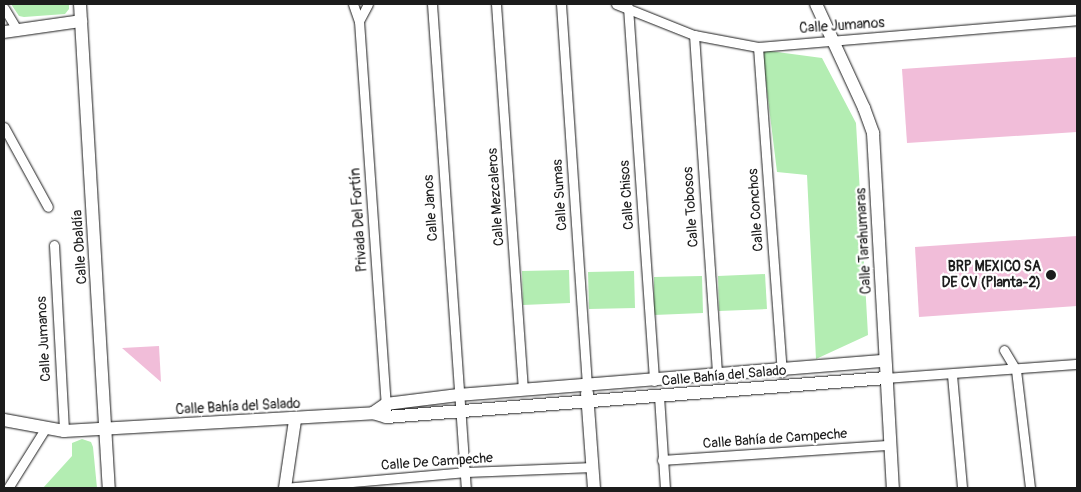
<!DOCTYPE html>
<meta charset="utf-8">
<style>
body{margin:0}
#map{position:relative;width:1081px;height:492px;overflow:hidden;background:#fff;font-family:Pangolin,sans-serif}
div>[style]{position:absolute}
[style*='--x']{left:calc(var(--x)*1px);top:calc(var(--y)*1px);width:calc(var(--w)*1px);rotate:calc(var(--a)*1deg)}
.green>*{inset:0;background:#b3edb2}
.building>*{inset:0;background:#f1bdd9}
.roads{filter:drop-shadow(0 0 1px #1c1c1c) drop-shadow(0 0 1px #1c1c1c)}
.street>*{height:9px;margin:-4.5px;padding:0 4.5px;transform-origin:4.5px;border-radius:4.5px;background:#fff}
.secondary>*{height:12px;margin:-6px;padding:0 6px;transform-origin:6px;border-radius:6px;background:#fff}
.dots>*{width:14px;height:14px;translate:-50% -50%;box-sizing:border-box;border:2px solid #fff;border-radius:50%}
span{translate:-50% -50%;white-space:nowrap;text-align:center;line-height:1.15;-webkit-text-stroke:4.5px #fff;paint-order:stroke}
.street-label{font-size:14px;color:#1c1c1c}
.poi-label{font-size:14px;color:#1c1c1c;font-weight:700}
.right{translate:-100% -50%;text-align:right}
.frame{position:absolute;inset:0;border:5px solid #1c1c1c;pointer-events:none}
</style>
<div id="map">
<div class="green">
<i style="clip-path:polygon(11px 4px,69px 4px,69px 9px,65px 14px,24px 17px,19px 16px)"></i>
<i style="clip-path:polygon(762px 50px,822px 58px,856px 123px,868px 335px,816px 359px,807px 175px,777px 172px)"></i>
<i style="clip-path:polygon(569px 270px,570px 303px,523px 305px,522px 271px)"></i>
<i style="clip-path:polygon(634px 271px,635px 308px,589px 309px,588px 272px)"></i>
<i style="clip-path:polygon(765px 274px,767px 309px,719px 311px,718px 276px)"></i>
<i style="clip-path:polygon(702px 276px,703px 313px,654px 315px,654px 277px)"></i>
<i style="clip-path:polygon(82px 439px,91px 442px,93px 447px,97px 488px,43px 488px,72px 456px,72px 443px)"></i>
</div>
<div class="building">
<i style="clip-path:polygon(1077px 57px,1077px 132px,907px 143px,902px 69px)"></i>
<i style="clip-path:polygon(1077px 236px,1077px 306px,919px 317px,915px 247px)"></i>
<i style="clip-path:polygon(159px 346px,161px 382px,122px 348px)"></i>
</div>
<div class="roads">
<div class="street">
<i style="--x:353;--y:4;--w:18;--a:71"></i>
<i style="--x:359;--y:21;--w:389;--a:86"></i>
<i style="--x:432;--y:4;--w:485;--a:86"></i>
<i style="--x:496;--y:4;--w:386;--a:86"></i>
<i style="--x:561;--y:4;--w:382;--a:86.1"></i>
<i style="--x:616;--y:4;--w:84;--a:21.7"></i>
<i style="--x:694;--y:35;--w:65;--a:10.6"></i>
<i style="--x:758;--y:47;--w:320;--a:-4.8"></i>
<i style="--x:628;--y:7;--w:375;--a:86"></i>
<i style="--x:4;--y:8;--w:26;--a:59"></i>
<i style="--x:359;--y:21;--w:19;--a:-62"></i>
<i style="--x:694;--y:35;--w:342;--a:86.1"></i>
<i style="--x:758;--y:47;--w:326;--a:85.8"></i>
<i style="--x:4;--y:127;--w:91;--a:61.2"></i>
<i style="--x:54;--y:245;--w:186;--a:86.9"></i>
<i style="--x:1004;--y:350;--w:23;--a:59"></i>
<i style="--x:1016;--y:370;--w:119;--a:83.2"></i>
<i style="--x:952;--y:375;--w:113;--a:84.9"></i>
<i style="--x:886;--y:378;--w:192;--a:-4.2"></i>
<i style="--x:659;--y:396;--w:92;--a:86.3"></i>
<i style="--x:662;--y:460;--w:228;--a:-3.8"></i>
<i style="--x:8;--y:488;--w:70;--a:-57.9"></i>
<i style="--x:284;--y:488;--w:183;--a:-5"></i>
<i style="--x:466;--y:472;--w:127;--a:-2.3"></i>
</div>
<div class="secondary">
<i style="--x:80;--y:4;--w:485;--a:86.6"></i>
<i style="--x:816;--y:4;--w:115;--a:65.2"></i>
<i style="--x:864;--y:108;--w:27;--a:70"></i>
<i style="--x:873;--y:133;--w:356;--a:86.8"></i>
<i style="--x:4;--y:32;--w:78;--a:-8.1"></i>
<i style="--x:587;--y:393;--w:95;--a:85.8"></i>
<i style="--x:373;--y:413;--w:16;--a:-35"></i>
<i style="--x:386;--y:404;--w:73;--a:-7.1"></i>
<i style="--x:458;--y:395;--w:428;--a:-4.6"></i>
<i style="--x:4;--y:420;--w:61;--a:10.4"></i>
<i style="--x:64;--y:431;--w:310;--a:-3.3"></i>
<i style="--x:373;--y:413;--w:14;--a:17"></i>
<i style="--x:386;--y:417;--w:502;--a:-4.46"></i>
<i style="--x:285;--y:488;--w:69;--a:-81.6"></i>
</div>
</div>
<div class="dots">
<i style="left:1051px;top:275px;background:#1c1c1c"></i>
</div>
<div class="street-label">
<span style="left:842px;top:26px;rotate:-4deg">Calle Jumanos</span>
<span style="left:560px;top:195px;rotate:-94deg">Calle Sumas</span>
<span style="left:627px;top:195px;rotate:-94deg">Calle Chisos</span>
<span style="left:496px;top:197px;rotate:-94deg">Calle Mezcaleros</span>
<span style="left:691px;top:207px;rotate:-94deg">Calle Tobosos</span>
<span style="left:431px;top:208px;rotate:-94deg">Calle Janos</span>
<span style="left:756px;top:210px;rotate:-94deg">Calle Conchos</span>
<span style="left:359px;top:220px;rotate:-94deg">Privada Del Fortín</span>
<span style="left:864px;top:241px;rotate:-93deg">Calle Tarahumaras</span>
<span style="left:80px;top:247px;rotate:-94deg">Calle Obaldía</span>
<span style="left:44px;top:339px;rotate:-93deg">Calle Jumanos</span>
<span style="left:724px;top:376px;rotate:-5deg">Calle Bahía del Salado</span>
<span style="left:238px;top:407px;rotate:-3deg">Calle Bahía del Salado</span>
<span style="left:775px;top:439px;rotate:-4deg">Calle Bahía de Campeche</span>
<span style="left:437px;top:462px;rotate:-4deg">Calle De Campeche</span>
</div>
<div class="poi-label">
<span class="right" style="left:1041px;top:275px">BRP MEXICO SA<br>DE CV (Planta-2)</span>
</div>
<div class="frame"></div>
</div>
